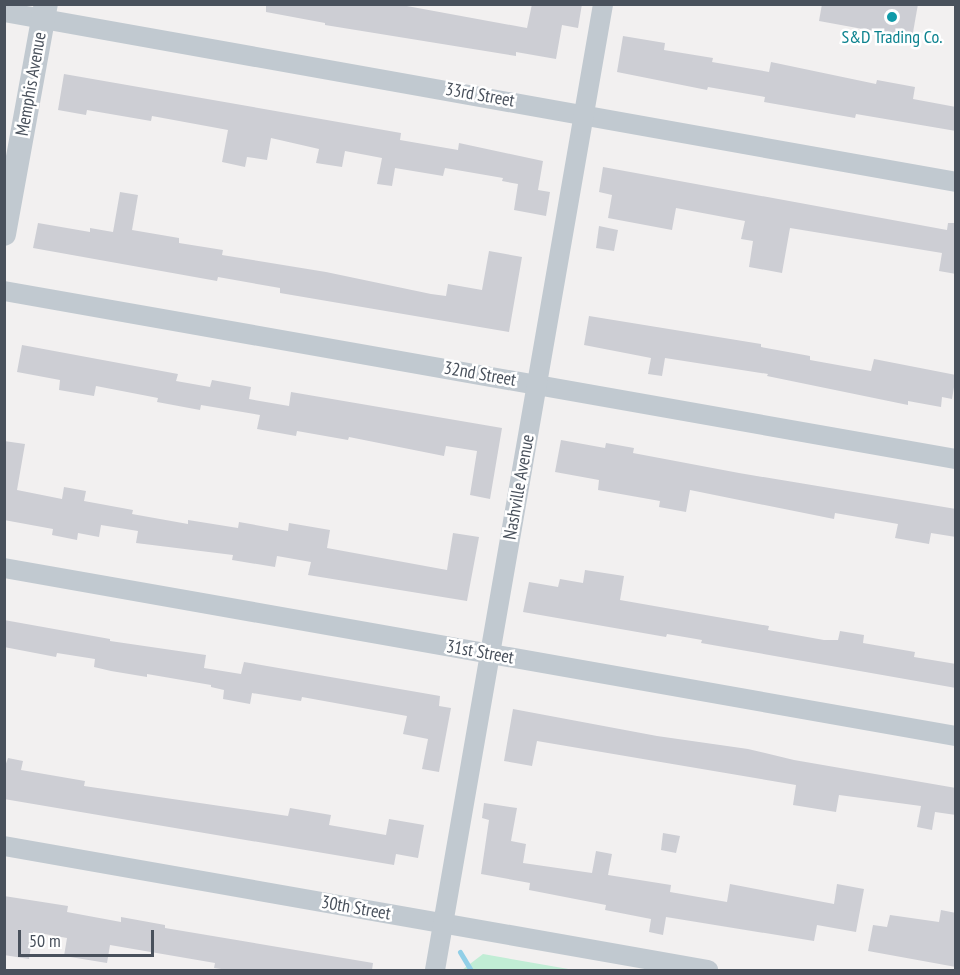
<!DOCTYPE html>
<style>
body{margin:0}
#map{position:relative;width:960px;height:975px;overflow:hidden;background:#f2f0f0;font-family:"PT Sans Narrow",sans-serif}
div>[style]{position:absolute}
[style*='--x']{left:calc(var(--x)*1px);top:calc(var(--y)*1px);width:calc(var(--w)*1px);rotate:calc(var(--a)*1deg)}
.green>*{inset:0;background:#c1edd5}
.stream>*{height:5px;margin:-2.5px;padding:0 2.5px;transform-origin:2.5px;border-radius:2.5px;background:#91cfe7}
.building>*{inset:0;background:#cdced4}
.minor>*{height:20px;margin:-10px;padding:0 10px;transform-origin:10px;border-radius:10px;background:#c1c9d0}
.tertiary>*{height:24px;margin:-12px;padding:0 12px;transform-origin:12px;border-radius:12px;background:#c1c9d0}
.dots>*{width:16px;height:16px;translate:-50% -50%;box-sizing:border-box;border:3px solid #fff;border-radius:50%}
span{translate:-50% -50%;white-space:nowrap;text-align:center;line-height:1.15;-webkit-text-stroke:5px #fff;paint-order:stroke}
.culture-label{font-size:18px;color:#0d838f}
.street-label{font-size:18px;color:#49515c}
.frame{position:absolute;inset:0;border:6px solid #49515c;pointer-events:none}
.scale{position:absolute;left:18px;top:930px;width:136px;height:27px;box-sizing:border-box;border:3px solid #49515c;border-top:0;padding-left:8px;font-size:18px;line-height:21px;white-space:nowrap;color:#49515c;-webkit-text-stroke:4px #fff;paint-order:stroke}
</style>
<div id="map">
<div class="green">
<i style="clip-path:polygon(483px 954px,574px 970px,462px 970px)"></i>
</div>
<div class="stream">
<i style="--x:460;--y:952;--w:21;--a:59"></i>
</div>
<div class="building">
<i style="clip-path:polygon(266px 4px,396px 4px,527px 28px,532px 4px,582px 4px,578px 28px,562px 25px,556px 59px,516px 52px,516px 56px,325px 25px,325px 23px,266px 12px)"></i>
<i style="clip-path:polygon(822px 4px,918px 4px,912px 38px,819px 21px)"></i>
<i style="clip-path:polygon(623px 36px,665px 43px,664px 50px,713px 58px,712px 62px,769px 72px,771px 62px,876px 84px,877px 80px,915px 87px,913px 99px,956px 107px,956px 131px,856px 114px,855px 118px,764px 102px,765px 97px,708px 87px,707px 90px,617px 72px)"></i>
<i style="clip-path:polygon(64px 74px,401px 133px,400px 140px,458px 150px,459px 143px,543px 161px,538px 190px,550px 192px,546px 216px,514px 210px,518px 184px,502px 181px,503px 178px,445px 168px,443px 176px,395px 168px,392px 186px,377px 184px,382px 158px,345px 151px,342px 167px,316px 163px,319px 149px,271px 138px,267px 160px,247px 157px,245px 167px,222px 162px,228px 130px,152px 116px,151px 121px,87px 110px,86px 115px,58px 110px)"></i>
<i style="clip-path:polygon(603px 167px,947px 230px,948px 223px,956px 223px,956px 274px,939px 271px,942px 253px,790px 228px,782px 273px,749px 267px,753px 241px,741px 239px,745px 221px,676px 208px,672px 230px,608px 218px,612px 195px,599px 192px)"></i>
<i style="clip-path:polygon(120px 192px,138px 195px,132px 230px,179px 238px,179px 243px,223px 250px,222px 255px,326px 272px,431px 294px,446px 296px,448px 284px,482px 290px,489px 251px,522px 257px,509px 332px,280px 293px,280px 288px,218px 277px,217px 281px,33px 248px,38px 223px,90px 232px,90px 228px,113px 232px)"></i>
<i style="clip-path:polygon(599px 226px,618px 230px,614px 251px,596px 248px)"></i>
<i style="clip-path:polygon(589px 316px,761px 344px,761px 347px,810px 356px,810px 360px,871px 371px,874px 359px,956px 375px,952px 399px,942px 397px,941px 407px,908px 401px,908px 405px,767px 376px,768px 374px,665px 358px,662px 376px,648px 374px,651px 358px,584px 345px)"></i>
<i style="clip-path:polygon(22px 345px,178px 374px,176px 381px,210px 387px,212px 380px,251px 387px,249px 399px,289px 406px,291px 392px,502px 428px,490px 499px,470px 495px,477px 451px,446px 446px,444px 456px,349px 437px,348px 440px,297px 431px,296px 436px,257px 429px,260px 415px,201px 405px,200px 410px,157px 402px,158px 398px,96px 386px,94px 396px,59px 390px,60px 380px,17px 372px)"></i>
<i style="clip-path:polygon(561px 440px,605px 448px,606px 443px,634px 448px,633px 453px,739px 473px,956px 509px,956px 537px,931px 533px,929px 544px,895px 538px,898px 524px,835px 513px,834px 519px,690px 490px,686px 512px,659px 507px,660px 501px,598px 490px,599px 480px,555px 472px)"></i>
<i style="clip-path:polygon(4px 441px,25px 444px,17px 490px,62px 499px,64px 487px,86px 491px,84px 501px,133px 510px,132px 514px,188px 524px,188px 520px,238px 528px,239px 522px,288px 531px,289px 523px,330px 530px,327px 548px,447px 570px,453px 533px,479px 537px,467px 601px,308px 575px,311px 562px,277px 556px,275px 567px,232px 560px,233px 555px,136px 543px,138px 531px,101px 525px,99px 537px,78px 533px,77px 540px,52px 535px,53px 529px,4px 520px)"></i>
<i style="clip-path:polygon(585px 570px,624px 576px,620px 600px,769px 626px,768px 630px,824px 640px,838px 640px,840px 631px,864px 635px,863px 643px,915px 652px,914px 657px,956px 664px,956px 688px,701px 643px,702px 640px,667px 634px,666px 637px,523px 612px,529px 582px,558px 587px,560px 579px,583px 583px)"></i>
<i style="clip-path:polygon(4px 620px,110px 639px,110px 641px,206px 655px,204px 668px,241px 674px,244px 662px,440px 696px,439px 706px,451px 708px,439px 772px,422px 769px,428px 739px,403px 734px,407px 716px,302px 697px,301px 701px,252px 693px,250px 704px,223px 699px,224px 690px,211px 687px,211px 685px,147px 674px,147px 677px,111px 671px,94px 667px,95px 659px,57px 653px,56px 657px,4px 647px)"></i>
<i style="clip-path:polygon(513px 709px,657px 736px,748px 749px,794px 760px,956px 788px,956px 815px,935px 812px,932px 830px,917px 827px,921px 806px,839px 795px,836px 812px,793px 805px,796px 785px,537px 741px,532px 766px,504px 761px)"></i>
<i style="clip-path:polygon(8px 758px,23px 761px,21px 770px,85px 781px,84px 786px,288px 816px,290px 808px,331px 815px,329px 825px,386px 835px,389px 819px,424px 825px,418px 858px,396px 854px,394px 865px,4px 799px,4px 769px)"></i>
<i style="clip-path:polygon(484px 803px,517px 808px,511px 841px,526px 844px,523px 863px,592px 873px,596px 851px,612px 854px,608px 875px,671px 885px,670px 892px,727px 902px,730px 884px,834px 904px,837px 884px,864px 889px,856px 932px,817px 925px,814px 941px,666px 917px,663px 935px,649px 932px,651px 919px,605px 910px,606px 905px,529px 890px,530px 883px,481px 874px,489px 820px,482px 818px)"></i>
<i style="clip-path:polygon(663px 833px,680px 836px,676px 853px,661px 850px)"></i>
<i style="clip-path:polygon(4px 896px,68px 906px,67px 912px,121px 922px,121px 917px,165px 925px,165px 928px,373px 963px,372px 970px,229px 970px,214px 968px,215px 963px,110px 945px,107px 963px,64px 956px,67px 938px,33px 932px,29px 959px,4px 955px)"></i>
<i style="clip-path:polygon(941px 910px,956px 913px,956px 967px,868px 951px,873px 925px,887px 927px,890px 915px,939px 922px)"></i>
</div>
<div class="minor">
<i style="--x:4;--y:12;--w:967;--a:10.12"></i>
<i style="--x:4;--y:291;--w:967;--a:10.01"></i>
<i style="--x:4;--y:568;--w:967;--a:10.01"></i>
<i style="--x:4;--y:846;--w:715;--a:9.99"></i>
<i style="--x:435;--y:970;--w:980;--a:-80.13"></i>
</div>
<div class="tertiary">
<i style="--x:4;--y:234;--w:234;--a:-79.7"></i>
</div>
<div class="dots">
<i style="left:892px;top:17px;background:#0f9aa8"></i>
</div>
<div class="culture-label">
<span style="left:892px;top:37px">S&amp;D Trading Co.</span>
</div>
<div class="street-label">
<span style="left:31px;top:84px;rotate:-80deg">Memphis Avenue</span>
<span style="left:480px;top:95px;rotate:10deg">33rd Street</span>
<span style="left:480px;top:374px;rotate:10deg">32nd Street</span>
<span style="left:519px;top:487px;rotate:-80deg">Nashville Avenue</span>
<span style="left:480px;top:652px;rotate:10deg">31st Street</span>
<span style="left:356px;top:908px;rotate:10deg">30th Street</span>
</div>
<div class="frame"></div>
<div class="scale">50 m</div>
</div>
